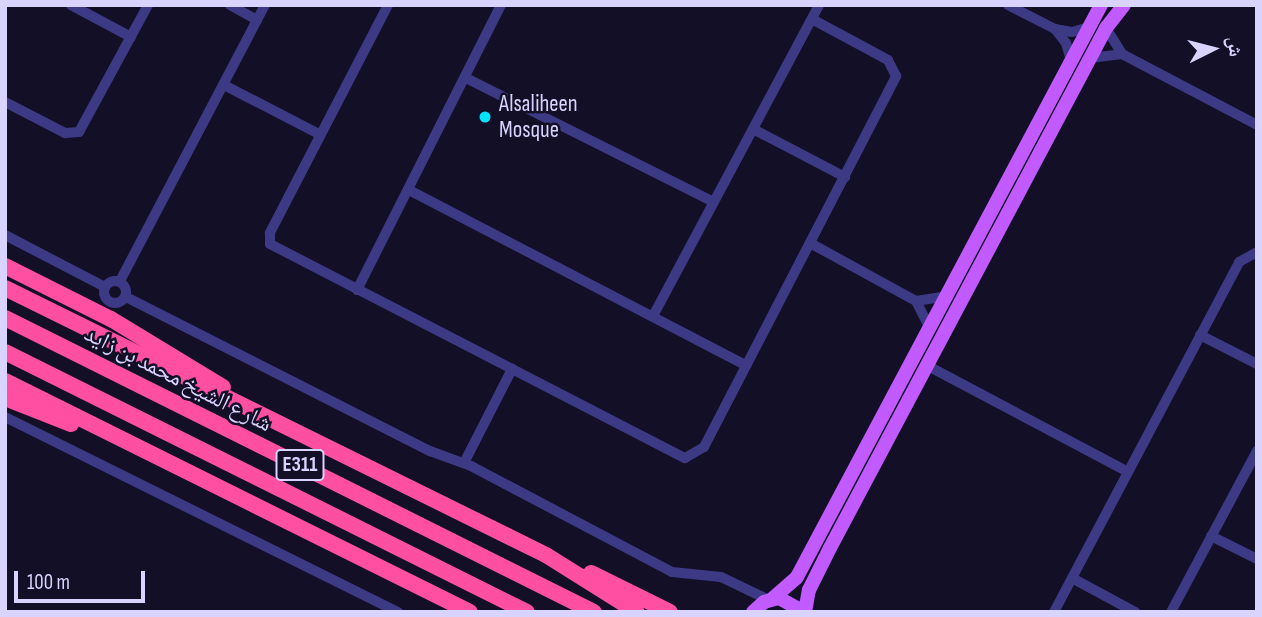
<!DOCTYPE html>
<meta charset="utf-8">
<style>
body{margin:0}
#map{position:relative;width:1262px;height:617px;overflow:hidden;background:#130f26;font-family:"Sofia Sans Condensed","Noto Naskh Arabic",sans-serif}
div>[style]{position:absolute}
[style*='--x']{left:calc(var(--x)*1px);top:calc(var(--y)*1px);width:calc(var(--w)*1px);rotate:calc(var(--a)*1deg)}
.minor>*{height:10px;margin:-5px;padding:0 5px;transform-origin:5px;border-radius:5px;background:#3d3a85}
.minor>.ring{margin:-5px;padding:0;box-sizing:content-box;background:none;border:10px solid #3d3a85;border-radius:50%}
.major>*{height:14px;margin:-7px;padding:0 7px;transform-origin:7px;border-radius:7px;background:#c25bff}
.highway>*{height:16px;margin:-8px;padding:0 8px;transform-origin:8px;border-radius:8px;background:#ff4fa3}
.dots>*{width:19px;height:19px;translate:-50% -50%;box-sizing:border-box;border:4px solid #130f26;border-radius:50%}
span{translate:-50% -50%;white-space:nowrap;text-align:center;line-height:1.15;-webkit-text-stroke:5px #130f26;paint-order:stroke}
.shield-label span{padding:2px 5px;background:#130f26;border:2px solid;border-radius:5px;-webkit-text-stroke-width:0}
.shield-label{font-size:21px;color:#d9d4ff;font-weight:700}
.poi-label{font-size:23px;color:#d9d4ff}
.left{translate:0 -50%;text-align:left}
.street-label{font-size:23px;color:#d9d4ff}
.frame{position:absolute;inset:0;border:7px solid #d9d4ff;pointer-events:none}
.north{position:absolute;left:1178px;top:14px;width:70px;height:70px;-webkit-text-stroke:5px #130f26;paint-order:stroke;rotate:84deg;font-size:19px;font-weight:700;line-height:28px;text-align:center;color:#d9d4ff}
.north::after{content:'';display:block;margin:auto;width:24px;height:32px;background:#d9d4ff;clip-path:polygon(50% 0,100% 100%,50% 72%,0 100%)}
.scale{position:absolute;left:14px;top:571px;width:131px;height:32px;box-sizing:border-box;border:4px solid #d9d4ff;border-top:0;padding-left:9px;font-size:21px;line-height:24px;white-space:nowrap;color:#d9d4ff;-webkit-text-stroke:5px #130f26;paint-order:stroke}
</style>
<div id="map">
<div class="minor">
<i style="--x:71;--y:5;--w:68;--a:28.1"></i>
<i style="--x:230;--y:5;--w:31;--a:29"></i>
<i style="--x:388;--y:5;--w:257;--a:117.4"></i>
<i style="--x:270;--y:233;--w:11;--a:90"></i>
<i style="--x:270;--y:244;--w:467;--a:27.3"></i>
<i style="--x:685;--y:458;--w:22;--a:-30"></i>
<i style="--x:704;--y:447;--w:418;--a:-62.6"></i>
<i style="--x:896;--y:76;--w:18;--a:-117"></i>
<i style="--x:888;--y:60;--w:86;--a:-151.7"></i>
<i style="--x:1008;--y:5;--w:53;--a:27.1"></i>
<i style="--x:1055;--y:29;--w:17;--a:10"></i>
<i style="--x:1072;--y:32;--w:18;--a:-16"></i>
<i style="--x:1106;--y:28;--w:31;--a:58"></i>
<i style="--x:1055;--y:29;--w:18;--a:52"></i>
<i style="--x:1066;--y:43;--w:18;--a:74"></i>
<i style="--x:1090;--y:58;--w:32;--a:-7"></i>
<i style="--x:1122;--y:54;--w:153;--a:27.7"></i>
<i style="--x:466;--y:78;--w:277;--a:26.6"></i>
<i style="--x:224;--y:85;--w:107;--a:27.3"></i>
<i style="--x:5;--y:102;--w:68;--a:27.3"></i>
<i style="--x:65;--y:133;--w:14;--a:-4"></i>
<i style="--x:79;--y:132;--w:145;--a:-61.5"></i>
<i style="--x:753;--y:129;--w:104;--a:27.6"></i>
<i style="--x:409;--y:190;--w:379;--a:27.5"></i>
<i style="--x:5;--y:235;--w:113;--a:27.5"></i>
<i style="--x:810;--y:243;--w:121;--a:28.7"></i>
<i style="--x:916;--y:301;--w:30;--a:63"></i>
<i class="ring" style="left:104px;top:281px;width:12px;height:12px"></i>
<i style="--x:120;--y:281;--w:312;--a:-62.3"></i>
<i style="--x:357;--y:290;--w:319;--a:-63.2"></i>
<i style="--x:126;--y:297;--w:341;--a:26.9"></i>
<i style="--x:430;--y:451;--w:44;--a:20.1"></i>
<i style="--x:471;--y:466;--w:227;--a:27.8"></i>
<i style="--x:672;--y:572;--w:49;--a:5.8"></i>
<i style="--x:721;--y:577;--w:53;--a:25.6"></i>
<i style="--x:916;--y:301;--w:31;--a:-9"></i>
<i style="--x:653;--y:316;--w:353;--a:-61.9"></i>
<i style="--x:1200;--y:335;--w:64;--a:27"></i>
<i style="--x:928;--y:366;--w:226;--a:27.9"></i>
<i style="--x:5;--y:417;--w:439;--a:26.4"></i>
<i style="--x:464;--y:463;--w:106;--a:-62.9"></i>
<i style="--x:1211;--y:536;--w:51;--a:26.6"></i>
<i style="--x:1072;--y:578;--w:72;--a:28.4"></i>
<i style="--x:1054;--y:612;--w:396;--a:-62.1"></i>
<i style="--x:1239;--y:262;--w:21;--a:-29"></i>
<i style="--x:1171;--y:612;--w:183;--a:-61.9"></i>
</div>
<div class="major">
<i style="--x:772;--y:599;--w:33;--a:-41"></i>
<i style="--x:797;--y:577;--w:648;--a:-62.01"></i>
<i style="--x:753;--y:612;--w:15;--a:-42"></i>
<i style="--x:764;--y:602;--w:16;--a:-15"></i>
<i style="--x:779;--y:598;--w:29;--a:29"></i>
<i style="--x:805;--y:612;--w:22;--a:-80"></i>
<i style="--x:809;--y:590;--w:47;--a:-63.4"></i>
<i style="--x:830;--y:548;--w:589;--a:-62.04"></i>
<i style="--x:1106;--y:28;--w:29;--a:-52"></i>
</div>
<div class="highway">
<i style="--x:5;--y:266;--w:119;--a:26.6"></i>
<i style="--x:111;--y:319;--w:131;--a:31.3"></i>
<i style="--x:5;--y:288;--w:603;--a:26.27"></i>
<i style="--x:546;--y:555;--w:107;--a:32.1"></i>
<i style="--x:5;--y:318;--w:658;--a:26.53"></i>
<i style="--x:5;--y:352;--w:583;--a:26.48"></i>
<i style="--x:5;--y:381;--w:519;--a:26.42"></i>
<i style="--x:5;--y:398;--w:71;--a:21.5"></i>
<i style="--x:591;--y:573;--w:88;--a:26.3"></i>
</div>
<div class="dots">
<i style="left:485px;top:117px;background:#00e5ff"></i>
</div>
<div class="shield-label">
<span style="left:300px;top:465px">E311</span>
</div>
<div class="poi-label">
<span class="left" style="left:499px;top:117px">Alsaliheen<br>Mosque</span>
</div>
<div class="street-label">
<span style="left:178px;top:379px;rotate:27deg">شارع الشيخ محمد بن زايد</span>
</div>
<div class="frame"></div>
<div class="north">ش</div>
<div class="scale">100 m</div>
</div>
